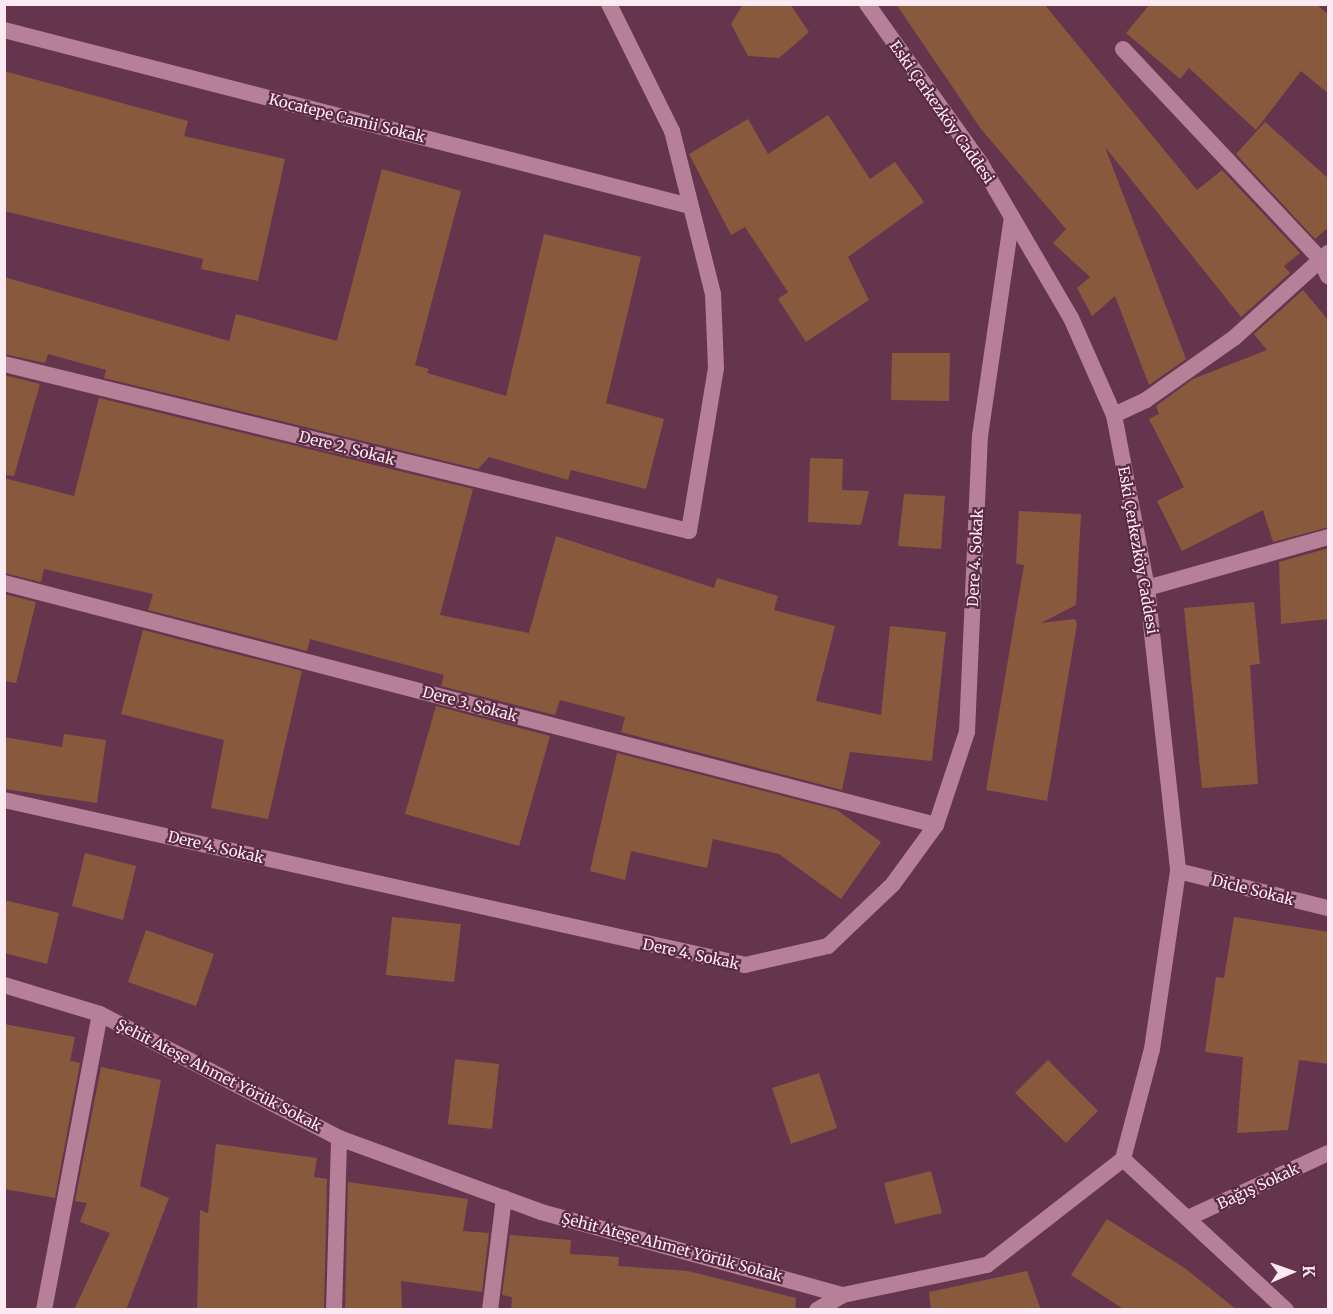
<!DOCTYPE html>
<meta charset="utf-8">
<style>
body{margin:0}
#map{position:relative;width:1333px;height:1314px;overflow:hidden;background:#65354d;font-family:Merriweather,serif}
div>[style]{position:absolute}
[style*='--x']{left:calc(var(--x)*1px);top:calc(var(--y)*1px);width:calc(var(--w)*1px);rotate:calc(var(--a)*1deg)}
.building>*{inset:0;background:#89593d}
.minor>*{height:16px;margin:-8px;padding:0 8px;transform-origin:8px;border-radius:8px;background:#b78099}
.tertiary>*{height:16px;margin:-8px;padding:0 8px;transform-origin:8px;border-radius:8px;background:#b78099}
span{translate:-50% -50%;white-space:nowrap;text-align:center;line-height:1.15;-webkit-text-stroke:4.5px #592a42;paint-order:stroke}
.street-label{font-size:15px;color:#fce9f1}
.frame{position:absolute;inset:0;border:6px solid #fce9f1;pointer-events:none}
.north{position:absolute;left:1261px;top:1242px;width:60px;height:60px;-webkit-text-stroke:4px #592a42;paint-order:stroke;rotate:88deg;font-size:16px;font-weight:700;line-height:24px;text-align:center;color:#fce9f1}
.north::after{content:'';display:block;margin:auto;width:21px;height:27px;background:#fce9f1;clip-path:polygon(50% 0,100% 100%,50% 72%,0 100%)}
</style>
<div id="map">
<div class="building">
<i style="clip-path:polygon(743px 4px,790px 4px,809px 32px,779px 58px,748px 56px,731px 24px)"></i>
<i style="clip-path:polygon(896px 4px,1044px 4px,1197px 190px,1222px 170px,1300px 253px,1284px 266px,1290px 273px,1241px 317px,1105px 147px,1186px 359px,1149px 385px,1115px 296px,1092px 316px,1077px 288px,1090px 277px,1053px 243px,1066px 229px,981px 129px)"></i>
<i style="clip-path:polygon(1150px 4px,1316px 4px,1329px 15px,1329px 94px,1301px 71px,1256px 130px,1189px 68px,1180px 79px,1126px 33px)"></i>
<i style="clip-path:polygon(4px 71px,188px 121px,184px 136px,285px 159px,258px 281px,201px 269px,203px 259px,4px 211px)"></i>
<i style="clip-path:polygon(828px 115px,870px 179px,895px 162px,924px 202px,848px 257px,869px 300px,806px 342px,778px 299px,788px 292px,745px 227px,731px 235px,689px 154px,748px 119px,768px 154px)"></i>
<i style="clip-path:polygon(1265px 122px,1329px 179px,1329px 227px,1315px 239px,1236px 154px)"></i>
<i style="clip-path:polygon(382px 169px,461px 191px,415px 365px,429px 369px,427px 373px,506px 396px,544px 234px,641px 257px,606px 403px,664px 419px,646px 489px,571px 470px,568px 480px,489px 457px,478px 469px,104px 378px,106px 370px,48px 354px,45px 363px,4px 354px,4px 277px,229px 341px,236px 314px,337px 341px)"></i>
<i style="clip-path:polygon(1303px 290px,1329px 321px,1329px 527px,1273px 542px,1263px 510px,1182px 551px,1157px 501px,1184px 487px,1149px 419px,1159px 414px,1156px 406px,1193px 379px,1267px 350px,1254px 334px)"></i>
<i style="clip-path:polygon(892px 353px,950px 353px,949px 401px,891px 400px)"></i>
<i style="clip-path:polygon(4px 375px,40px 384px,14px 476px,4px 475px)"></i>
<i style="clip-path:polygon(99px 398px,473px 489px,440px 615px,529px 633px,556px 536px,714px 588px,717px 578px,778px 596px,774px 610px,835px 626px,816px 701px,881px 715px,890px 626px,946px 632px,932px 761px,850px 752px,842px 790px,621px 732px,625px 717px,560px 700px,555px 715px,441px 686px,444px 675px,310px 639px,307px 651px,148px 610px,153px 594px,44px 569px,41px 582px,4px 573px,4px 478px,74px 496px)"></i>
<i style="clip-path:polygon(810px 458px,843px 459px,842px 490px,869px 491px,861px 525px,808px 522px)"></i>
<i style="clip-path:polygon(904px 494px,945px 496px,941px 549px,898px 546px)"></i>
<i style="clip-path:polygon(1019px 511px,1081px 514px,1076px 605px,1041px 623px,1075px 619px,1077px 624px,1047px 801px,986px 790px,1024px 565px,1016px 564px)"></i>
<i style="clip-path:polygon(1329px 548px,1329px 619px,1281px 624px,1279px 562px)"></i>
<i style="clip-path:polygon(4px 594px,36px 602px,16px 683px,4px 681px)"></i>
<i style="clip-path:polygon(1254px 602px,1260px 664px,1250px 665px,1258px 784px,1202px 788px,1184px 608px)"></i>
<i style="clip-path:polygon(143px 630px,302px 671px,268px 819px,211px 808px,224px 740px,121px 714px)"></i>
<i style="clip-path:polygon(436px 706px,550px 736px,519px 846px,405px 814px)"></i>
<i style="clip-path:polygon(64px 734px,106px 740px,97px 803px,4px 789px,4px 737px,62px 747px)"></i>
<i style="clip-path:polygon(617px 753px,837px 810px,881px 842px,841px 899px,779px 854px,713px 839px,707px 868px,631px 851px,625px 880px,590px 871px)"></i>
<i style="clip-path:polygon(85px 853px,136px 866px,123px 920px,72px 906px)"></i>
<i style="clip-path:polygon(4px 900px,59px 913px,47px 964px,4px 953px)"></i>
<i style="clip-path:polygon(392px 917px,461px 924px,454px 982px,386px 975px)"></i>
<i style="clip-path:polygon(1234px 917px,1329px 932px,1329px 1064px,1299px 1060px,1288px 1130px,1237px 1133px,1243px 1057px,1205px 1052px,1216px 977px,1224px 978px)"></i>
<i style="clip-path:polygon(146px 930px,214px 954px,196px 1006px,128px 982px)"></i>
<i style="clip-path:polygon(4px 1024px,75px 1037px,70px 1061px,80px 1063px,55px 1198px,4px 1189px)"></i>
<i style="clip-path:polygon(455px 1059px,499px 1064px,492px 1129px,448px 1124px)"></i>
<i style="clip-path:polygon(1048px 1060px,1098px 1111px,1066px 1143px,1015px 1093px)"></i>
<i style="clip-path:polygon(101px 1067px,161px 1080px,140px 1186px,169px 1198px,126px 1310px,74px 1310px,110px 1233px,80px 1222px,87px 1203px,75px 1201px)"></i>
<i style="clip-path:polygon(819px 1073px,837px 1128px,791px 1144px,772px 1088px)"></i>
<i style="clip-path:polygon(216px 1144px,317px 1158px,314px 1177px,327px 1179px,324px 1310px,197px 1310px,200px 1210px,208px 1213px)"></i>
<i style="clip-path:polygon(931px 1171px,942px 1213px,895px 1224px,884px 1183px)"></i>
<i style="clip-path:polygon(348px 1182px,468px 1199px,463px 1231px,489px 1233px,482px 1292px,401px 1281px,402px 1310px,345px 1310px)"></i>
<i style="clip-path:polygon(1107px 1219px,1186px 1269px,1237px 1310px,1125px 1310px,1071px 1275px)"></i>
<i style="clip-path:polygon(510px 1235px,571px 1240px,570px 1254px,619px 1257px,618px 1266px,688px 1271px,796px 1298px,795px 1310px,511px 1310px,512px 1297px,502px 1295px)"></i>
<i style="clip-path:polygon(1027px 1271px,1041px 1310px,931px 1310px,929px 1292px)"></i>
</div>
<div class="minor">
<i style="--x:4;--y:30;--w:708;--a:14.39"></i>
<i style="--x:1123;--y:49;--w:288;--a:46.8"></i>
<i style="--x:1320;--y:259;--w:19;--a:65"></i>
<i style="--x:4;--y:364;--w:705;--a:13.7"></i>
<i style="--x:689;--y:531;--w:165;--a:-80.6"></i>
<i style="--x:716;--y:368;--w:74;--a:-92.3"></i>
<i style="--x:713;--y:294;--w:168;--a:-104.1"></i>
<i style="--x:672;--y:131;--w:142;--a:-116.4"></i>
<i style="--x:1114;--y:415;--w:35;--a:-25"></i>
<i style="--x:1146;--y:400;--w:108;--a:-35.2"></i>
<i style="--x:1234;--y:338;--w:127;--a:-42.1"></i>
<i style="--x:4;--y:583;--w:963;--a:14.56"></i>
<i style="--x:1147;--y:588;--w:188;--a:-15.7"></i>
<i style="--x:4;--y:800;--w:759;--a:12.55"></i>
<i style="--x:745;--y:965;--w:85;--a:-12.9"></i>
<i style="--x:828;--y:946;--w:90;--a:-43.6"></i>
<i style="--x:893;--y:884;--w:73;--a:-53.9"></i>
<i style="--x:936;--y:825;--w:98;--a:-71.6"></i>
<i style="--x:967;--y:732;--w:296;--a:-87.5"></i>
<i style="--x:980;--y:436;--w:221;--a:-81.7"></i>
<i style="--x:1178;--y:871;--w:154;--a:13.9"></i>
<i style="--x:4;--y:985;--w:100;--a:16.8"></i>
<i style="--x:100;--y:1014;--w:269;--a:27.4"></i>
<i style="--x:339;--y:1138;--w:215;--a:20.1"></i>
<i style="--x:541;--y:1212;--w:313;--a:15.4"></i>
<i style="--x:843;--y:1295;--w:147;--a:-11.8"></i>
<i style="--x:987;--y:1265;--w:172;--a:-37.9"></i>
<i style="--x:1123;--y:1159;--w:222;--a:42.8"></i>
<i style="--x:1188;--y:1218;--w:154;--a:-24.9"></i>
<i style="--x:44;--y:1310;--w:301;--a:-79.3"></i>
<i style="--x:334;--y:1310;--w:172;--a:-88.3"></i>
<i style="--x:490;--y:1310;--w:113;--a:-82.9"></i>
<i style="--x:817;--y:1310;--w:30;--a:-30"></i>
</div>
<div class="tertiary">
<i style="--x:867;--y:4;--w:196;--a:54.5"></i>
<i style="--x:981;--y:164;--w:178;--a:59.7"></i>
<i style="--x:1071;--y:318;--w:106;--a:66.1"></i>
<i style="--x:1114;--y:415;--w:176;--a:79.2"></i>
<i style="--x:1147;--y:588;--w:285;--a:83.7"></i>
<i style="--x:1178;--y:871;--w:180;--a:98.3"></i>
<i style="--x:1152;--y:1049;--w:114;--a:104.8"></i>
</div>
<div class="street-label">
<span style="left:942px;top:112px;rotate:55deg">Eski Çerkezköy Caddesi</span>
<span style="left:347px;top:118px;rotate:14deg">Kocatepe Camii Sokak</span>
<span style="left:347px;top:448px;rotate:14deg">Dere 2. Sokak</span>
<span style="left:1138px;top:550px;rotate:80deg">Eski Çerkezköy Caddesi</span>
<span style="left:975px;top:558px;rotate:-87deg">Dere 4. Sokak</span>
<span style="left:470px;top:704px;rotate:15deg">Dere 3. Sokak</span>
<span style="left:216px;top:847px;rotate:13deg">Dere 4. Sokak</span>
<span style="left:1253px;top:890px;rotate:14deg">Dicle Sokak</span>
<span style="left:691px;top:954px;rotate:12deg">Dere 4. Sokak</span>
<span style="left:219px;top:1075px;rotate:27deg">Şehit Ateşe Ahmet Yörük Sokak</span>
<span style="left:1258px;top:1186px;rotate:-25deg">Bağış Sokak</span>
<span style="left:672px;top:1247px;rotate:15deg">Şehit Ateşe Ahmet Yörük Sokak</span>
</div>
<div class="frame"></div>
<div class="north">K</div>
</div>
